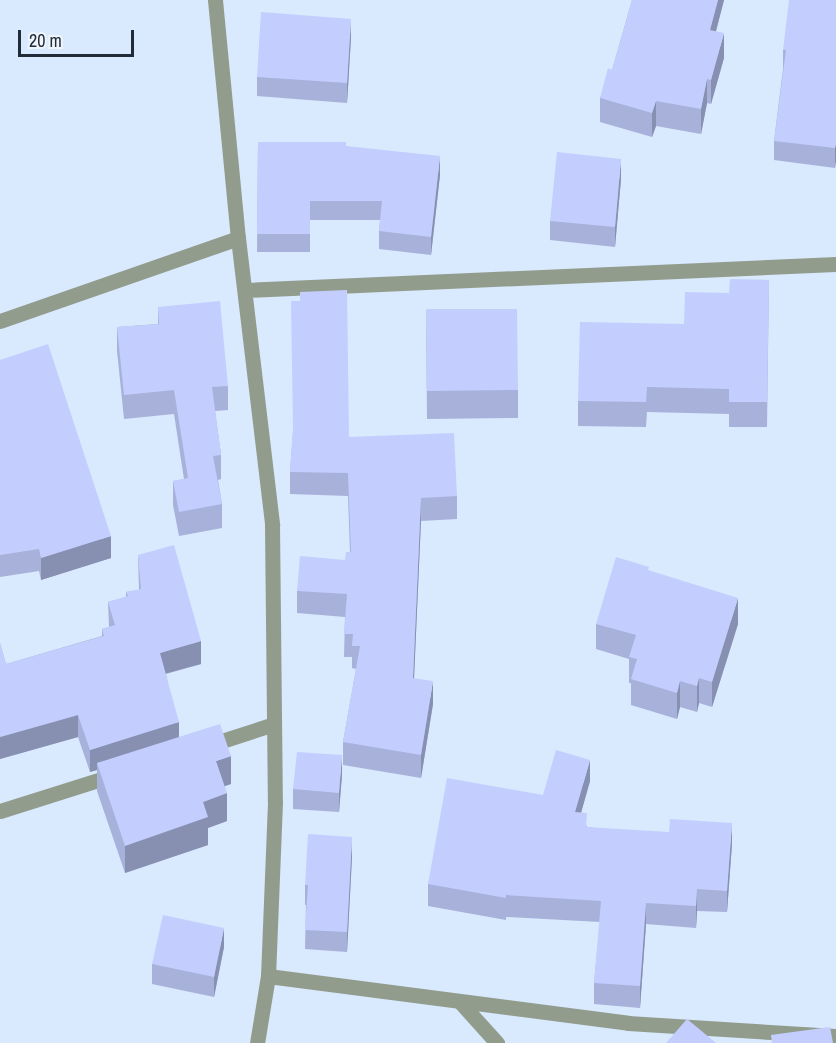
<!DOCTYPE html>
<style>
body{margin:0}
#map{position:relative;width:836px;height:1043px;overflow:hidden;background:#d9e9fe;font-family:"Archivo Narrow",sans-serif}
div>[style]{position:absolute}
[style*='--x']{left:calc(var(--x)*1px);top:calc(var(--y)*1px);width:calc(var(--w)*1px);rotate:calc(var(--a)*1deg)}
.street>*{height:15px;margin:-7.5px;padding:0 7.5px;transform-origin:7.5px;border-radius:7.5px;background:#929c8d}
.wall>*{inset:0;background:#a8b1da}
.shaded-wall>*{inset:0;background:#8890b2}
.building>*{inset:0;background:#c3cefe}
span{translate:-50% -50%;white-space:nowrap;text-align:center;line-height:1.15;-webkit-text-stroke:4.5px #f0f5fc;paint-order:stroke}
.scale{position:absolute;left:18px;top:30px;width:116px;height:27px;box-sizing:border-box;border:3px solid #222c39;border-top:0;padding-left:8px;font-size:18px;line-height:21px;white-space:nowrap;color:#222c39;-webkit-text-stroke:4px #f0f5fc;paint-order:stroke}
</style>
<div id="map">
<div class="street">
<i style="--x:215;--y:0;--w:239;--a:84.5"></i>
<i style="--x:238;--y:238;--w:289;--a:83.2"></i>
<i style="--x:272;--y:525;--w:277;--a:89.4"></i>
<i style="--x:275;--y:802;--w:174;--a:92.3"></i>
<i style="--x:268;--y:976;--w:68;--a:99.3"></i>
<i style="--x:245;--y:290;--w:592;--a:-2.52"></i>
<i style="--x:0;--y:321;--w:252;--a:-19.2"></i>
<i style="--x:206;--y:746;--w:71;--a:-17.9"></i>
<i style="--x:0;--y:811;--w:120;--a:-17.5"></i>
<i style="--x:268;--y:976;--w:363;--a:7.4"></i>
<i style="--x:628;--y:1023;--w:208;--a:3.6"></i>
<i style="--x:461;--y:1003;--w:54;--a:48"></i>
</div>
<div class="wall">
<i style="clip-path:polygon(632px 0,724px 0,716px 31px,724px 58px,711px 104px,707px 103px,701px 134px,656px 126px,652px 137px,600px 122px,600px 98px,612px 70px)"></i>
<i style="clip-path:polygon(836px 0,835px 168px,774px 160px,774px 141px,783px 69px,783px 50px)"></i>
<i style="clip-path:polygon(351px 38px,347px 103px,257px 96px,257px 77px)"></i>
<i style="clip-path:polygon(258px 142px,346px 146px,440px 175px,431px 255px,379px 249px,379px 231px,380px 220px,310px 220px,310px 252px,257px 252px)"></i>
<i style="clip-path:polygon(621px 179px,615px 247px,550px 240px,550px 221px)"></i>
<i style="clip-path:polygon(769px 280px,767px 427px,729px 427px,729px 414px,647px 412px,646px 427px,578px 426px,578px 401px,684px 324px,729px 293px)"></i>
<i style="clip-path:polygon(158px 307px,228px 386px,228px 410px,215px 411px,221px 455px,221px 479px,218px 480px,222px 504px,222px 528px,179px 536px,173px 505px,173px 481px,184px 479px,174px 414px,124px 419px,117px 351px,117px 327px,158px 324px)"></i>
<i style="clip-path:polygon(426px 309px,518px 390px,518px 418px,427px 419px)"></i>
<i style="clip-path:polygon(0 360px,111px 558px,41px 580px,39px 571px,0 577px)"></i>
<i style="clip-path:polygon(293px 432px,349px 437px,457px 496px,457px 519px,421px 521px,414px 678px,433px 704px,421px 778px,343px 765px,343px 742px,356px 669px,352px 668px,352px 657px,344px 657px,345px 617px,297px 613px,297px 591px,345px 560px,350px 552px,348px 496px,290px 494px,290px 472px)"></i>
<i style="clip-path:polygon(138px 555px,201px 664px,166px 674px,179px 737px,231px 784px,225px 786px,227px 821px,208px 828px,208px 845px,125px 873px,97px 791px,97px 770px,90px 772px,78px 737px,0 759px,0 643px,6px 664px,102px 636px,102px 629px,109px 627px,108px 602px,126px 597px,126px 592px,139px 590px)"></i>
<i style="clip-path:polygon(649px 571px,738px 624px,712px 707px,699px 703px,697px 712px,680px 707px,677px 719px,631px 705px,631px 683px,629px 683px,629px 659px,596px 649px,596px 624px)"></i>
<i style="clip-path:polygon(342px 775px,339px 812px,293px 809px,293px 789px)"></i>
<i style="clip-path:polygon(590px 781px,581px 813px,587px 827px,732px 844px,727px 912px,697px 911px,696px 928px,646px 924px,640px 1008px,594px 1004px,594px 983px,600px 922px,506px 917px,506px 920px,428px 906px,428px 884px,543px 795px)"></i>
<i style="clip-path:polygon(352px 857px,347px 952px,305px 949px,306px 905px,305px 905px,305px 885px)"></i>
<i style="clip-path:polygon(224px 947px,214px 997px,152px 984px,152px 964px)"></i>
</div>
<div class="shaded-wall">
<i style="clip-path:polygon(718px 0,724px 0,710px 54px,710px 30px)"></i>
<i style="clip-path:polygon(351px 19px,351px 38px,347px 103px,347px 83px)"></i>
<i style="clip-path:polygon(724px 33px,724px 58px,711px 104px,711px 80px)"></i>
<i style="clip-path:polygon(707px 79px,707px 103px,701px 134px,701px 109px)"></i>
<i style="clip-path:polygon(656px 101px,656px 126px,652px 137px,652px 113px)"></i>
<i style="clip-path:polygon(836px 142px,836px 162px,835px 168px,835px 148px)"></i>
<i style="clip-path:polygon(440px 156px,440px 175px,431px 255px,431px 237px)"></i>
<i style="clip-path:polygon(621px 159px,621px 179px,615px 247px,615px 227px)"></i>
<i style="clip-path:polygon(421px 498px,421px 521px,413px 701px,413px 678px)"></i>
<i style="clip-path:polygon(111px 536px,111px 558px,41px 580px,41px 558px)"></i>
<i style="clip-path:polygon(738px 598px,738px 624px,712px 707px,712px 682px)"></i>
<i style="clip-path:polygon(201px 641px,201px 664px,160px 675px,160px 653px)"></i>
<i style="clip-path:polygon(699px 678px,699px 703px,697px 712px,697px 686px)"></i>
<i style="clip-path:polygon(433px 681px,433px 704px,421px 778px,421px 755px)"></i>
<i style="clip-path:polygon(680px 681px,680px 707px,677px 719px,677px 693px)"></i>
<i style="clip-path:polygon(78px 715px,78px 737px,0 759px,0 737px)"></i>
<i style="clip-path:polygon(179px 722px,179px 744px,97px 763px,97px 770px,90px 772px,90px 750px)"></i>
<i style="clip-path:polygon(342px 755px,342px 775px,339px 812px,339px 793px)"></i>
<i style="clip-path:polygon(231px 756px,231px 784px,216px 789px,216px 761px)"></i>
<i style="clip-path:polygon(590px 760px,590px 781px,575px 834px,575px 812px)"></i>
<i style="clip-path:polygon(227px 793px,227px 821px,208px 828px,208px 845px,125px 873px,125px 846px,203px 802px)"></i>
<i style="clip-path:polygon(732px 823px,732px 844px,727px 912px,727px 891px)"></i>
<i style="clip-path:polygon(352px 837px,352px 857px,347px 952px,347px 932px)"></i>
<i style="clip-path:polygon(697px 889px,697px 911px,696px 928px,696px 906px)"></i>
<i style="clip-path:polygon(646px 903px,646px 924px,640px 1008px,640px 986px)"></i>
<i style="clip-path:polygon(224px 928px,224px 947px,214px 997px,214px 977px)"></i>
</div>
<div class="building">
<i style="clip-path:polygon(632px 0,718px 0,710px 30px,724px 33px,711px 80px,707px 79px,701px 109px,656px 101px,652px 113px,600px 98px,608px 68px,612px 70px)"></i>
<i style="clip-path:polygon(789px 0,836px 0,836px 142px,835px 148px,774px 141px,786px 50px,783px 50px)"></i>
<i style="clip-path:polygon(261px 12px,351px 19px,347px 83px,257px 77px)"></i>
<i style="clip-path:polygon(258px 142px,346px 142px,346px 146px,440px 156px,431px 237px,379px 231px,382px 201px,310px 201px,310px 234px,257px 234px)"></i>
<i style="clip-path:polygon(557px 152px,621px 159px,615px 227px,550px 221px)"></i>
<i style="clip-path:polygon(730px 279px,769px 280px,767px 402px,729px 402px,729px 389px,647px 387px,646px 402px,578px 401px,580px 322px,684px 324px,685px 292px,729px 293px)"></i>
<i style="clip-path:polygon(347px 290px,349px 437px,454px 433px,457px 496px,421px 498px,413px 678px,433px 681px,421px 755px,343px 742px,360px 646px,352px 646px,353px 634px,344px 634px,347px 594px,297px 591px,300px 556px,345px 560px,346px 552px,351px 552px,348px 473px,290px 472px,293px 428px,291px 301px,300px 301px,300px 292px)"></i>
<i style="clip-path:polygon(220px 301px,228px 386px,212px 387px,221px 455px,213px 456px,222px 504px,179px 512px,173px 481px,188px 478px,174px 390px,124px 395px,117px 327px,159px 324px,158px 307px)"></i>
<i style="clip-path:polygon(426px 309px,517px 309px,518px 390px,427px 391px)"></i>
<i style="clip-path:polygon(48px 344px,111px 536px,41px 558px,39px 549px,0 555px,0 360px)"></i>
<i style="clip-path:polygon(174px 545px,201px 641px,160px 653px,179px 722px,90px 750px,78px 715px,0 737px,0 643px,6px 664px,104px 636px,102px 629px,115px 625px,108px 602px,128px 596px,126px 592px,141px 589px,138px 555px)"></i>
<i style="clip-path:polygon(616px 557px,649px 567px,648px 570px,738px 598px,712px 682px,699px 678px,697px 686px,680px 681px,677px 693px,631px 679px,637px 659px,629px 657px,636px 635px,596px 624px)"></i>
<i style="clip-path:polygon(220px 724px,231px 756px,216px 761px,227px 793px,203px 802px,208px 817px,125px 846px,97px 763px)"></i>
<i style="clip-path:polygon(556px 750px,590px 760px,575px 812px,587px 813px,586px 827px,669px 832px,670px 819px,732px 823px,727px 891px,697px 889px,696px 906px,646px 903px,640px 986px,594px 983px,601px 901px,506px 895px,506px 898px,428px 884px,447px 778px,543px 795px)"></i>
<i style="clip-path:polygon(297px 752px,342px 755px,339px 793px,293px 789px)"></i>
<i style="clip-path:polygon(308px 834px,352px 837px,347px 932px,305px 930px,308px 885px,305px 885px)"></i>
<i style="clip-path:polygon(163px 915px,224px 928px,214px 977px,152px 964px)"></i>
<i style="clip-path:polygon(687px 1019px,716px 1043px,666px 1043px)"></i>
<i style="clip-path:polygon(830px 1027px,833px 1043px,772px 1043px,771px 1035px)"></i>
</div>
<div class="scale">20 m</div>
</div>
